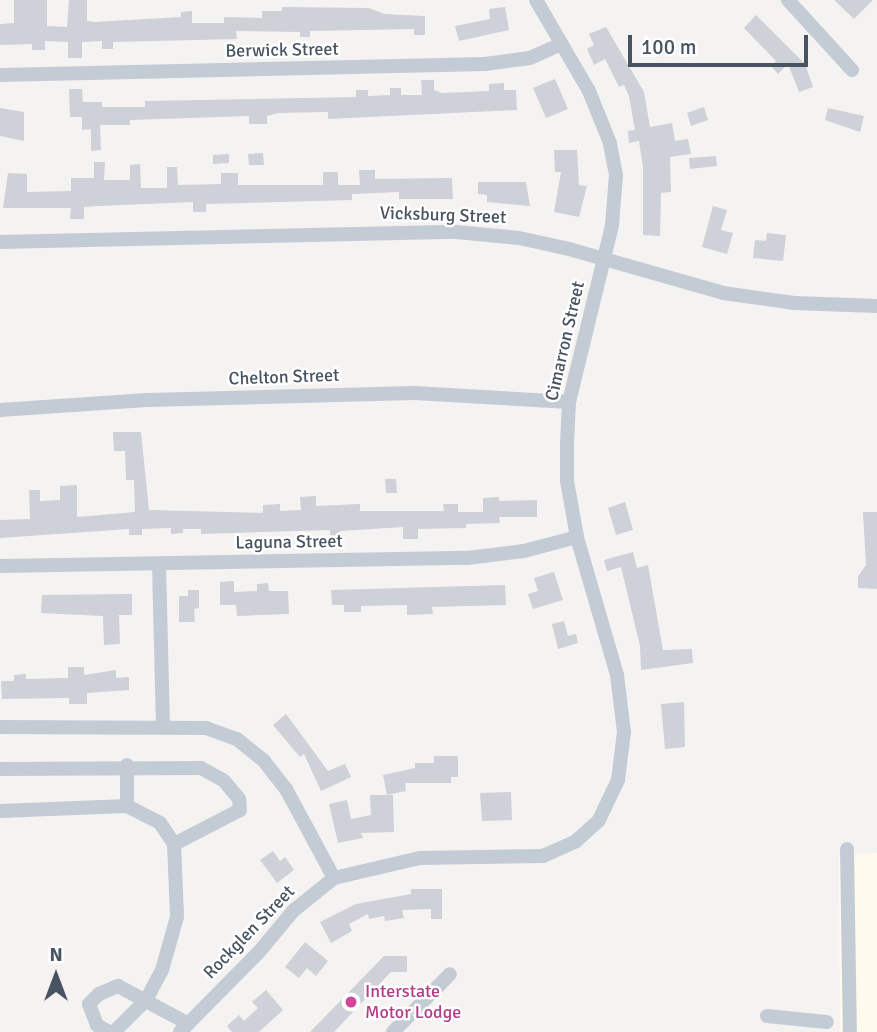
<!DOCTYPE html>
<style>
body{margin:0}
#map{position:relative;width:877px;height:1032px;overflow:hidden;background:#f5f2f2;font-family:Signika,sans-serif}
div>[style]{position:absolute}
[style*='--x']{left:calc(var(--x)*1px);top:calc(var(--y)*1px);width:calc(var(--w)*1px);rotate:calc(var(--a)*1deg)}
.commercial>*{inset:0;background:#fefaed}
.building>*{inset:0;background:#ced1d7}
.minor>*{height:14px;margin:-7px;padding:0 7px;transform-origin:7px;border-radius:7px;background:#c3ccd4}
.dots>*{width:19px;height:19px;translate:-50% -50%;box-sizing:border-box;border:4px solid #fff;border-radius:50%}
span{translate:-50% -50%;white-space:nowrap;text-align:center;line-height:1.15;-webkit-text-stroke:5px #fff;paint-order:stroke}
.street-label{font-size:18px;color:#485461}
.hotel-label{font-size:18px;color:#b23c85}
.left{translate:0 -50%;text-align:left}
.north{position:absolute;left:21px;top:941px;width:70px;height:70px;-webkit-text-stroke:5px #fff;paint-order:stroke;rotate:0deg;font-size:19px;font-weight:700;line-height:28px;text-align:center;color:#485461}
.north::after{content:'';display:block;margin:auto;width:24px;height:32px;background:#485461;clip-path:polygon(50% 0,100% 100%,50% 72%,0 100%)}
.scale{position:absolute;left:628px;top:35px;width:180px;height:32px;box-sizing:border-box;border:4px solid #485461;border-top:0;padding-left:9px;font-size:21px;line-height:24px;white-space:nowrap;color:#485461;-webkit-text-stroke:5px #fff;paint-order:stroke}
</style>
<div id="map">
<div class="commercial">
<i style="clip-path:polygon(877px 853px,877px 1032px,840px 1032px,839px 854px)"></i>
</div>
<div class="building">
<i style="clip-path:polygon(14px 0,47px 0,47px 26px,67px 27px,69px 0,87px 0,87px 21px,95px 22px,181px 17px,181px 12px,192px 11px,192px 23px,224px 23px,224px 17px,262px 18px,262px 11px,282px 11px,282px 7px,369px 8px,384px 14px,425px 16px,425px 35px,414px 35px,414px 29px,310px 31px,310px 37px,300px 37px,300px 32px,236px 31px,237px 39px,113px 42px,113px 49px,102px 49px,102px 41px,82px 42px,82px 58px,68px 58px,68px 42px,45px 41px,45px 50px,32px 50px,32px 44px,0 45px,0 24px,14px 23px)"></i>
<i style="clip-path:polygon(834px 0,873px 0,854px 19px)"></i>
<i style="clip-path:polygon(505px 7px,509px 30px,459px 41px,455px 26px,490px 19px,489px 9px)"></i>
<i style="clip-path:polygon(756px 15px,805px 64px,813px 87px,799px 92px,788px 64px,778px 74px,771px 66px,776px 61px,744px 28px)"></i>
<i style="clip-path:polygon(606px 27px,644px 92px,650px 127px,672px 123px,675px 141px,688px 139px,691px 154px,670px 157px,671px 192px,661px 193px,660px 236px,643px 235px,643px 167px,639px 141px,629px 143px,628px 131px,635px 130px,629px 96px,624px 85px,619px 87px,605px 59px,594px 65px,587px 49px,594px 45px,589px 34px)"></i>
<i style="clip-path:polygon(555px 79px,568px 109px,546px 118px,533px 88px)"></i>
<i style="clip-path:polygon(421px 80px,434px 80px,434px 90px,442px 93px,489px 91px,489px 84px,504px 83px,504px 90px,516px 90px,517px 110px,328px 119px,328px 112px,278px 113px,267px 116px,267px 124px,249px 124px,249px 116px,130px 120px,130px 125px,100px 125px,101px 150px,91px 151px,91px 129px,82px 130px,82px 117px,70px 117px,69px 89px,82px 89px,83px 102px,102px 102px,102px 107px,145px 107px,145px 101px,356px 97px,356px 90px,368px 90px,368px 96px,390px 95px,390px 88px,401px 88px,401px 95px,422px 95px)"></i>
<i style="clip-path:polygon(704px 107px,708px 120px,691px 126px,687px 113px)"></i>
<i style="clip-path:polygon(0 108px,24px 112px,24px 141px,0 136px)"></i>
<i style="clip-path:polygon(828px 108px,864px 116px,860px 132px,825px 120px)"></i>
<i style="clip-path:polygon(554px 150px,577px 150px,579px 185px,587px 186px,579px 217px,554px 212px,561px 172px,555px 172px)"></i>
<i style="clip-path:polygon(263px 153px,264px 165px,249px 165px,248px 154px)"></i>
<i style="clip-path:polygon(229px 154px,229px 163px,213px 164px,213px 155px)"></i>
<i style="clip-path:polygon(716px 156px,717px 166px,690px 169px,689px 158px)"></i>
<i style="clip-path:polygon(94px 162px,105px 162px,104px 180px,130px 180px,130px 165px,140px 164px,141px 188px,167px 188px,167px 167px,177px 167px,178px 185px,221px 184px,221px 173px,238px 173px,238px 185px,323px 185px,323px 172px,338px 172px,338px 185px,360px 185px,359px 170px,375px 170px,375px 179px,452px 178px,453px 199px,399px 199px,399px 192px,352px 194px,352px 200px,206px 204px,206px 212px,193px 212px,193px 202px,98px 206px,84px 207px,84px 219px,70px 219px,71px 208px,3px 208px,8px 173px,27px 174px,27px 192px,71px 191px,71px 178px,94px 178px)"></i>
<i style="clip-path:polygon(478px 182px,526px 182px,530px 206px,487px 202px,487px 195px,478px 194px)"></i>
<i style="clip-path:polygon(713px 206px,727px 210px,721px 230px,733px 233px,727px 254px,702px 247px)"></i>
<i style="clip-path:polygon(767px 233px,786px 235px,783px 261px,753px 258px,755px 240px,766px 241px)"></i>
<i style="clip-path:polygon(113px 432px,141px 432px,149px 510px,263px 513px,263px 505px,280px 504px,280px 511px,301px 510px,300px 497px,316px 496px,316px 506px,360px 504px,360px 511px,444px 511px,443px 504px,458px 504px,458px 512px,483px 512px,483px 498px,499px 497px,499px 501px,537px 500px,537px 517px,499px 517px,500px 523px,466px 524px,466px 528px,418px 529px,418px 539px,403px 539px,403px 527px,340px 531px,340px 539px,330px 540px,330px 530px,201px 534px,201px 529px,183px 529px,183px 533px,171px 534px,171px 528px,142px 529px,142px 535px,129px 535px,129px 529px,0 538px,0 520px,30px 519px,29px 490px,40px 490px,40px 501px,60px 500px,60px 486px,77px 485px,77px 517px,135px 512px,134px 480px,126px 480px,125px 451px,114px 451px)"></i>
<i style="clip-path:polygon(385px 479px,396px 479px,397px 493px,386px 493px)"></i>
<i style="clip-path:polygon(625px 502px,633px 530px,616px 535px,608px 508px)"></i>
<i style="clip-path:polygon(863px 512px,877px 512px,877px 589px,858px 588px,858px 576px,866px 565px)"></i>
<i style="clip-path:polygon(633px 552px,637px 568px,648px 565px,663px 650px,692px 649px,693px 663px,641px 670px,640px 646px,621px 567px,607px 571px,604px 560px)"></i>
<i style="clip-path:polygon(554px 572px,563px 600px,533px 609px,528px 594px,538px 591px,534px 578px)"></i>
<i style="clip-path:polygon(234px 581px,234px 592px,257px 591px,257px 584px,268px 583px,269px 591px,288px 591px,289px 614px,237px 616px,236px 605px,220px 605px,220px 582px)"></i>
<i style="clip-path:polygon(505px 585px,506px 605px,432px 607px,433px 614px,407px 615px,407px 605px,361px 606px,361px 612px,344px 612px,344px 605px,332px 605px,331px 590px)"></i>
<i style="clip-path:polygon(188px 590px,199px 590px,199px 608px,194px 609px,195px 622px,179px 622px,179px 596px,188px 596px)"></i>
<i style="clip-path:polygon(132px 594px,132px 615px,119px 615px,120px 644px,104px 645px,103px 616px,41px 613px,42px 595px)"></i>
<i style="clip-path:polygon(564px 621px,568px 636px,576px 634px,578px 643px,558px 649px,552px 624px)"></i>
<i style="clip-path:polygon(68px 667px,84px 667px,84px 675px,116px 670px,116px 678px,129px 677px,129px 690px,87px 693px,87px 704px,69px 704px,69px 698px,2px 699px,1px 681px,14px 681px,14px 675px,26px 674px,26px 679px,68px 678px)"></i>
<i style="clip-path:polygon(684px 702px,685px 747px,665px 749px,661px 704px)"></i>
<i style="clip-path:polygon(286px 714px,328px 771px,345px 764px,351px 777px,321px 791px,304px 754px,300px 757px,273px 725px)"></i>
<i style="clip-path:polygon(434px 756px,458px 756px,458px 777px,451px 777px,451px 783px,405px 783px,406px 791px,387px 795px,383px 775px,415px 768px,415px 763px,434px 763px)"></i>
<i style="clip-path:polygon(511px 792px,512px 820px,482px 821px,480px 793px)"></i>
<i style="clip-path:polygon(370px 795px,393px 795px,394px 832px,361px 833px,363px 838px,338px 843px,329px 804px,347px 800px,351px 819px,371px 815px)"></i>
<i style="clip-path:polygon(273px 851px,280px 861px,285px 857px,294px 870px,277px 883px,260px 860px)"></i>
<i style="clip-path:polygon(411px 889px,442px 889px,442px 919px,431px 919px,431px 909px,402px 910px,404px 918px,385px 921px,384px 916px,369px 919px,368px 914px,349px 924px,352px 931px,331px 943px,320px 922px,356px 904px,411px 894px)"></i>
<i style="clip-path:polygon(305px 942px,328px 961px,316px 976px,307px 968px,299px 978px,285px 967px)"></i>
<i style="clip-path:polygon(384px 956px,407px 956px,407px 972px,391px 972px,334px 1032px,310px 1032px)"></i>
<i style="clip-path:polygon(266px 990px,283px 1010px,259px 1032px,232px 1032px,227px 1026px,239px 1015px,244px 1021px,258px 1008px,252px 1002px)"></i>
</div>
<div class="minor">
<i style="--x:788;--y:0;--w:95;--a:47.6"></i>
<i style="--x:0;--y:75;--w:485;--a:-1.3"></i>
<i style="--x:485;--y:64;--w:45;--a:-7.6"></i>
<i style="--x:530;--y:58;--w:34;--a:-24"></i>
<i style="--x:0;--y:242;--w:456;--a:-1.3"></i>
<i style="--x:456;--y:232;--w:63;--a:5.4"></i>
<i style="--x:519;--y:238;--w:51;--a:12.4"></i>
<i style="--x:569;--y:249;--w:160;--a:15.9"></i>
<i style="--x:723;--y:293;--w:72;--a:8"></i>
<i style="--x:794;--y:303;--w:83;--a:2.1"></i>
<i style="--x:0;--y:410;--w:147;--a:-3.9"></i>
<i style="--x:147;--y:400;--w:267;--a:-1.5"></i>
<i style="--x:414;--y:393;--w:155;--a:3.3"></i>
<i style="--x:159;--y:564;--w:162;--a:88.6"></i>
<i style="--x:0;--y:566;--w:467;--a:-1"></i>
<i style="--x:467;--y:558;--w:57;--a:-7"></i>
<i style="--x:524;--y:551;--w:55;--a:-14.8"></i>
<i style="--x:0;--y:727;--w:206;--a:0.3"></i>
<i style="--x:206;--y:728;--w:33;--a:20"></i>
<i style="--x:237;--y:739;--w:35;--a:39"></i>
<i style="--x:264;--y:761;--w:36;--a:52"></i>
<i style="--x:286;--y:789;--w:101;--a:61.7"></i>
<i style="--x:127;--y:765;--w:41;--a:90"></i>
<i style="--x:0;--y:769;--w:201;--a:-0.3"></i>
<i style="--x:201;--y:768;--w:26;--a:29"></i>
<i style="--x:224;--y:781;--w:23;--a:50"></i>
<i style="--x:239;--y:799;--w:11;--a:85"></i>
<i style="--x:240;--y:810;--w:74;--a:152.7"></i>
<i style="--x:0;--y:811;--w:127;--a:-2.3"></i>
<i style="--x:127;--y:806;--w:37;--a:27"></i>
<i style="--x:160;--y:823;--w:25;--a:56"></i>
<i style="--x:174;--y:844;--w:73;--a:87.6"></i>
<i style="--x:177;--y:917;--w:55;--a:105.8"></i>
<i style="--x:162;--y:970;--w:34;--a:118"></i>
<i style="--x:146;--y:1000;--w:45;--a:135"></i>
<i style="--x:847;--y:849;--w:183;--a:89.1"></i>
<i style="--x:767;--y:1016;--w:60;--a:5.7"></i>
<i style="--x:109;--y:1032;--w:14;--a:-150"></i>
<i style="--x:97;--y:1025;--w:22;--a:-111"></i>
<i style="--x:89;--y:1004;--w:14;--a:-45"></i>
<i style="--x:99;--y:994;--w:21;--a:-23"></i>
<i style="--x:118;--y:986;--w:78;--a:28.2"></i>
<i style="--x:180;--y:1032;--w:112;--a:-45.4"></i>
<i style="--x:259;--y:952;--w:53;--a:-50.3"></i>
<i style="--x:293;--y:911;--w:53;--a:-38.8"></i>
<i style="--x:334;--y:878;--w:88;--a:-13.1"></i>
<i style="--x:420;--y:858;--w:123;--a:-0.9"></i>
<i style="--x:543;--y:856;--w:36;--a:-24"></i>
<i style="--x:576;--y:841;--w:31;--a:-42"></i>
<i style="--x:599;--y:820;--w:44;--a:-64.6"></i>
<i style="--x:618;--y:780;--w:48;--a:-82.9"></i>
<i style="--x:624;--y:732;--w:57;--a:-97"></i>
<i style="--x:617;--y:675;--w:144;--a:-106.2"></i>
<i style="--x:577;--y:537;--w:57;--a:-100.1"></i>
<i style="--x:567;--y:481;--w:37;--a:-90"></i>
<i style="--x:567;--y:444;--w:42;--a:-87.3"></i>
<i style="--x:569;--y:402;--w:182;--a:-76.3"></i>
<i style="--x:612;--y:225;--w:50;--a:-85.4"></i>
<i style="--x:616;--y:175;--w:33;--a:-101"></i>
<i style="--x:610;--y:143;--w:56;--a:-112"></i>
<i style="--x:589;--y:91;--w:105;--a:-120.2"></i>
<i style="--x:393;--y:1032;--w:81;--a:-45.5"></i>
</div>
<div class="dots">
<i style="left:351px;top:1002px;background:#d1479c"></i>
</div>
<div class="street-label">
<span style="left:282px;top:50px;rotate:-1deg">Berwick Street</span>
<span style="left:443px;top:215px;rotate:2deg">Vicksburg Street</span>
<span style="left:565px;top:341px;rotate:-77deg">Cimarron Street</span>
<span style="left:284px;top:377px;rotate:-2deg">Chelton Street</span>
<span style="left:289px;top:542px;rotate:-1deg">Laguna Street</span>
<span style="left:249px;top:932px;rotate:-46deg">Rockglen Street</span>
</div>
<div class="hotel-label">
<span class="left" style="left:365px;top:1002px">Interstate<br>Motor Lodge</span>
</div>
<div class="north">N</div>
<div class="scale">100 m</div>
</div>
